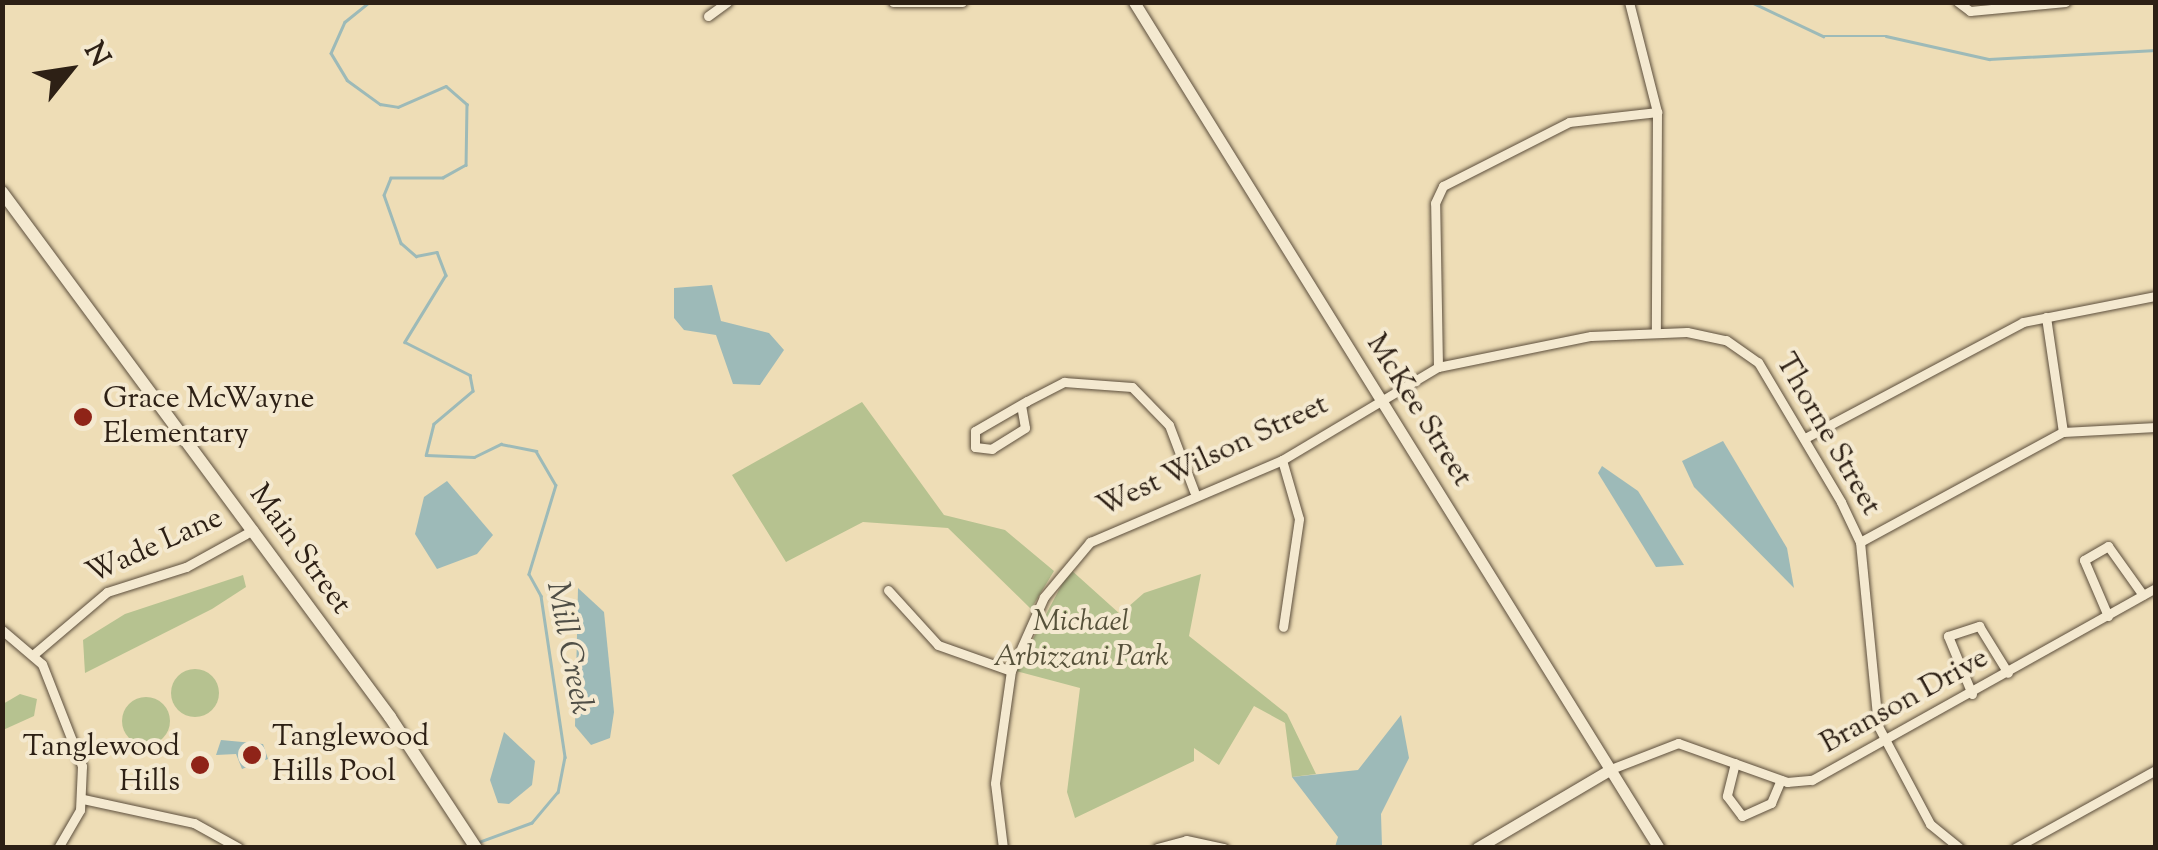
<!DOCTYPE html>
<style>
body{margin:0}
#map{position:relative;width:2158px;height:850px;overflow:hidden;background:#eeddb6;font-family:"Sorts Mill Goudy",serif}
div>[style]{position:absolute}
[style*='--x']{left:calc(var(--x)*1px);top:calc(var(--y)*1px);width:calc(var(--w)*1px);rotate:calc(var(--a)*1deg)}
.green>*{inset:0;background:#b6c290}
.round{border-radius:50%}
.water>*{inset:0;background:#9dbab8}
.stream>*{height:2.5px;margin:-1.25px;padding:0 1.25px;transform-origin:1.25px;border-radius:1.25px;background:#9dbab8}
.roads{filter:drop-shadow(0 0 2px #5d4f3d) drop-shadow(0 0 2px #5d4f3d)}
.minor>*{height:9px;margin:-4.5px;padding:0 4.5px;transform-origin:4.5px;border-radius:4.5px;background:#f4e9d0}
.tertiary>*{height:11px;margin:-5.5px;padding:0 5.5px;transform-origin:5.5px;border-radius:5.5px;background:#f4e9d0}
.secondary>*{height:12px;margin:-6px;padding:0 6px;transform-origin:6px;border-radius:6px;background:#f4e9d0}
.dots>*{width:28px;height:28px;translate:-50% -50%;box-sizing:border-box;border:5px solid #f4e9d0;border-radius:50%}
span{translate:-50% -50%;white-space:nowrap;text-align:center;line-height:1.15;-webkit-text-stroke:8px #f4e9d0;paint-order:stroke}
.poi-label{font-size:30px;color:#2d2015}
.left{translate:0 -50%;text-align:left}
.right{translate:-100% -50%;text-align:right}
.street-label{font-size:30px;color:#2d2015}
.park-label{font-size:30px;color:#56513a;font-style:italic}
.water-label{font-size:32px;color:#4f4e46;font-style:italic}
.frame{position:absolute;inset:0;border:5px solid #2d2015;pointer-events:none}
.north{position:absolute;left:20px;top:20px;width:100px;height:100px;-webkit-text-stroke:8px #f4e9d0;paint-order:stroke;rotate:60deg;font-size:28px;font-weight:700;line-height:40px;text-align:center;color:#2d2015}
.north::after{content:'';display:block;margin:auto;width:35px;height:45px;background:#2d2015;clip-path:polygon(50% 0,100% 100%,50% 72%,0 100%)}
</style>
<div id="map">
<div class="green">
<i style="clip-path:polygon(862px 402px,944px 515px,1005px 530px,1054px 571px,1031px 609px,948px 528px,863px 522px,786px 562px,732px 475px)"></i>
<i style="clip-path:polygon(1070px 569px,1120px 614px,1144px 593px,1201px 574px,1189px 636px,1287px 714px,1316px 774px,1292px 777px,1285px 723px,1254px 706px,1219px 765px,1194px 748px,1194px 761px,1075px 818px,1067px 792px,1080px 688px,1016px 671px)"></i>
<i style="clip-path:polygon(243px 575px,246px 587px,212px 609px,85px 673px,83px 640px,125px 614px)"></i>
<i class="round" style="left:171px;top:669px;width:48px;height:48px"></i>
<i style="clip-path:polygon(20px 694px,37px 699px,34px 716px,3px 730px,3px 704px)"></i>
<i class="round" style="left:122px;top:697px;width:48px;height:48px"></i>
</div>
<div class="water">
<i style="clip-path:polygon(712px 285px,721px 321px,769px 333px,784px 350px,760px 385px,733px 384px,716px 335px,684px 330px,674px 318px,674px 288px)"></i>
<i style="clip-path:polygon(1723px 441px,1787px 548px,1794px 588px,1694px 487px,1682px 461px)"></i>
<i style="clip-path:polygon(1602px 466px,1638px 491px,1684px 565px,1656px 567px,1598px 473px)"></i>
<i style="clip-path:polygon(447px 481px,493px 535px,477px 554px,437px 569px,415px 534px,424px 497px)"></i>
<i style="clip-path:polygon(578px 588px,604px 612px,614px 712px,610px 738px,591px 745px,575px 726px)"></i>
<i style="clip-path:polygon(1401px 715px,1409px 758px,1381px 814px,1382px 847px,1335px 847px,1338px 837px,1292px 777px,1358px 770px)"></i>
<i style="clip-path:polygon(504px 732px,535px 761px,532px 785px,509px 804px,498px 803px,490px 780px)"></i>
<i style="clip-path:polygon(221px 740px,263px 744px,268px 759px,242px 769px,236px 754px,216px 755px)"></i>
</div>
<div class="stream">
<i style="--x:370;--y:2;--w:32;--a:141"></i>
<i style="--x:345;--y:22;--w:34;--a:114"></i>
<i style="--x:331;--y:53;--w:31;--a:59"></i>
<i style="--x:347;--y:80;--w:41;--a:36"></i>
<i style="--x:380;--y:104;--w:18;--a:9"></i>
<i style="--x:398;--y:107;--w:52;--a:-23.6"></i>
<i style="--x:446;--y:86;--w:28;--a:41"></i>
<i style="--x:467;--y:104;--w:61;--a:90.9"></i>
<i style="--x:466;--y:165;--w:26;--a:151"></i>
<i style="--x:443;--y:178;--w:52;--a:180"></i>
<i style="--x:391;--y:178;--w:18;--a:112"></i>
<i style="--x:384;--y:195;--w:51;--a:70.5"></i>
<i style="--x:401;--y:243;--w:20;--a:41"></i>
<i style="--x:416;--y:256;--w:21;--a:-11"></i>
<i style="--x:437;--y:252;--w:25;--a:69"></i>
<i style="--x:446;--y:275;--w:79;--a:121.5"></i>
<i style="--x:405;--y:342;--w:73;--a:26.9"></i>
<i style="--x:470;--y:375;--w:16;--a:79"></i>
<i style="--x:473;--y:391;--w:51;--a:139.8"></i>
<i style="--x:434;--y:424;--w:32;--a:104"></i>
<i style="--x:426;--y:455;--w:48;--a:2.4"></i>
<i style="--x:474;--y:457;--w:30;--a:-26"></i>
<i style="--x:501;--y:444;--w:36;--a:11"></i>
<i style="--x:536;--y:451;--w:39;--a:60"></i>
<i style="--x:556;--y:485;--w:93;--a:106.9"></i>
<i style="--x:529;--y:574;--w:25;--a:61"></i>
<i style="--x:541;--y:596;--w:163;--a:81.5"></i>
<i style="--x:565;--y:757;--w:36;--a:101"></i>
<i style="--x:558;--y:792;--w:40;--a:130"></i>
<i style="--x:532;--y:823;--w:55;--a:159.9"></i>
<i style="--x:1751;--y:2;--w:80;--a:25.3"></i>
<i style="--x:1823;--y:36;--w:63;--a:0"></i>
<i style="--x:1886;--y:36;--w:106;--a:12.6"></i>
<i style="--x:1989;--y:59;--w:167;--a:-3.1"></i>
</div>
<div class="roads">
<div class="minor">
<i style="--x:893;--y:2;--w:69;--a:0"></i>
<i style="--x:1629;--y:2;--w:114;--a:75.7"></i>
<i style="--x:1657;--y:112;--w:221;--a:90.3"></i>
<i style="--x:1958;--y:2;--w:15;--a:37"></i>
<i style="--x:1970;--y:11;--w:96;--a:-5.4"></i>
<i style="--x:708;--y:16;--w:24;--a:-36"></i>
<i style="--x:2046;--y:317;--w:116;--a:81.6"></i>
<i style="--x:1438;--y:367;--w:164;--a:-91"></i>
<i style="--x:1435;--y:203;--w:19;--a:-65"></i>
<i style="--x:1443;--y:186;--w:141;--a:-26.9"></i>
<i style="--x:1569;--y:122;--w:89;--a:-6.5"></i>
<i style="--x:1021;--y:405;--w:23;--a:80"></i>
<i style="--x:1025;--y:428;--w:39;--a:148"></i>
<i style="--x:992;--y:449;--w:17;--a:-173"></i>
<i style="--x:975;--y:447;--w:16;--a:-90"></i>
<i style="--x:975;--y:431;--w:60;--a:-30"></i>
<i style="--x:1027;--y:401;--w:42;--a:-27.2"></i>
<i style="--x:1064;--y:382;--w:68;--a:4.2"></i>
<i style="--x:1132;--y:387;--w:53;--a:45.8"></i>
<i style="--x:1169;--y:425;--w:71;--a:69.3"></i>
<i style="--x:1807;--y:437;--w:245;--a:-28"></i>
<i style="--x:2023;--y:322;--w:136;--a:-11.1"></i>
<i style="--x:1282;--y:460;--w:61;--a:73.9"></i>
<i style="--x:1299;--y:519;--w:109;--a:98.4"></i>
<i style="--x:1860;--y:542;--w:231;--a:-28.5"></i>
<i style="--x:2063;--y:432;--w:93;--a:-3.1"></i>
<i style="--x:888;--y:590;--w:74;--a:47.7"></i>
<i style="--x:938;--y:645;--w:77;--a:19.6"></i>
<i style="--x:2108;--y:616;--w:61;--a:-113.2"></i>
<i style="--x:2084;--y:560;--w:28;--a:-30"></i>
<i style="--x:2108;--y:546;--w:60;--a:54.5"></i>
<i style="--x:2;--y:630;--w:52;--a:40.4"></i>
<i style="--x:42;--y:664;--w:110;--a:68.6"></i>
<i style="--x:82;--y:766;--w:44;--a:92.6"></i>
<i style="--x:80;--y:810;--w:44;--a:120.1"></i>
<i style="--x:34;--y:654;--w:96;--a:-40.3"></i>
<i style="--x:107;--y:592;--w:83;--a:-17.6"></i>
<i style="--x:186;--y:567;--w:77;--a:-28.9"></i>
<i style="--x:1972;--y:694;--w:63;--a:-112.5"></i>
<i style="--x:1948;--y:636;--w:33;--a:-18"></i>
<i style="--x:1979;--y:626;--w:55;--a:58.3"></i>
<i style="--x:1735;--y:763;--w:34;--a:104"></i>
<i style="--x:1727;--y:796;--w:25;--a:53"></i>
<i style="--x:1742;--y:816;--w:32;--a:-24"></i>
<i style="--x:1771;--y:803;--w:25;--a:-67"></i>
<i style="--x:1611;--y:769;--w:72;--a:-21.2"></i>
<i style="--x:1678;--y:743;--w:116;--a:19.7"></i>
<i style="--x:1787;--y:782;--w:25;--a:-5"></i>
<i style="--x:1812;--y:780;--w:394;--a:-29.2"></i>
<i style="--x:83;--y:799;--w:114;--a:12.2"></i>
<i style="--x:194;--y:823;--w:51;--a:29.1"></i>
<i style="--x:1003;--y:848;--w:65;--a:-97"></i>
<i style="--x:995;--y:783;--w:113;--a:-81.9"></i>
<i style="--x:1011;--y:671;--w:81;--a:-66"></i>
<i style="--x:1044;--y:597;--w:72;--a:-50.1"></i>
<i style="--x:1090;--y:542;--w:209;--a:-23.1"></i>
<i style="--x:1282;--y:460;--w:182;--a:-30.8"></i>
<i style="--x:1438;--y:367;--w:156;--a:-11.5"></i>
<i style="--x:1591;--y:336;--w:96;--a:-2.4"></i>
<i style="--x:1687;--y:332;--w:40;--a:12"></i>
<i style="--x:1726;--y:340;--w:39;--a:35"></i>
<i style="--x:1758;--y:362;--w:163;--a:59.3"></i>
<i style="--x:1841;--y:502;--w:44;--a:64.6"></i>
<i style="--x:1860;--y:542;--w:185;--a:84.4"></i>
<i style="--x:1878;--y:726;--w:111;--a:62"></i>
<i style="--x:1930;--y:824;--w:38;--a:39"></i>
<i style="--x:1157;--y:848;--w:30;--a:-15"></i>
<i style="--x:1186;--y:840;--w:39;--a:12"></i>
<i style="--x:2015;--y:848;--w:161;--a:-29"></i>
</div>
<div class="tertiary">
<i style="--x:1134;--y:2;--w:996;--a:58.18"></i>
<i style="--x:1477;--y:848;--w:156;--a:-30.5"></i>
</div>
<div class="secondary">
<i style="--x:2;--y:192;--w:653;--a:53.53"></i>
<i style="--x:390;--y:717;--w:157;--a:56.7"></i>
</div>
</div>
<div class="dots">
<i style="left:83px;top:417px;background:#8f2418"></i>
<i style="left:252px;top:755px;background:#8f2418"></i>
<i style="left:200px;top:765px;background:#8f2418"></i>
</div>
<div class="poi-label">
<span class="left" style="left:103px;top:417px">Grace McWayne<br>Elementary</span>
<span class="left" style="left:272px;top:755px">Tanglewood<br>Hills Pool</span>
<span class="right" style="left:180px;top:765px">Tanglewood<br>Hills</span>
</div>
<div class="street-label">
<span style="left:1418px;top:411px;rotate:58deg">McKee Street</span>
<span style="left:1827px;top:435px;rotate:60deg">Thorne Street</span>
<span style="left:1213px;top:457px;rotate:-25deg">West Wilson Street</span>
<span style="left:155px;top:547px;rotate:-24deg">Wade Lane</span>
<span style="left:299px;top:550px;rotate:54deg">Main Street</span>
<span style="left:1905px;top:702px;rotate:-29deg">Branson Drive</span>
</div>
<div class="park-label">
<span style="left:1081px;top:640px">Michael<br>Arbizzani Park</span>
</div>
<div class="water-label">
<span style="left:568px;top:648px;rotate:79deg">Mill Creek</span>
</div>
<div class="frame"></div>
<div class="north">N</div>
</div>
